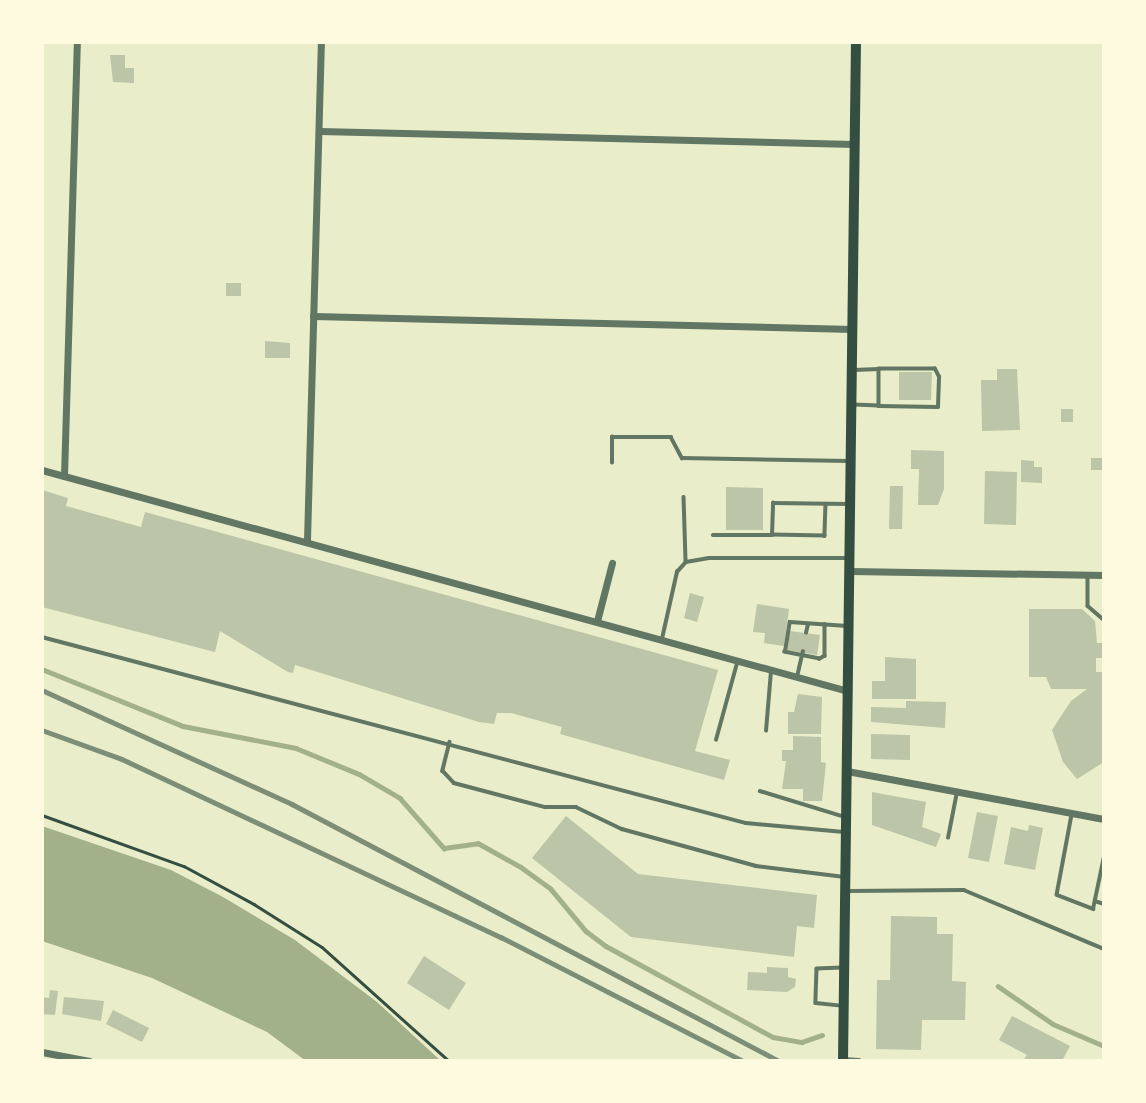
<!DOCTYPE html>
<style>
body{margin:0}
#map{position:relative;width:1146px;height:1103px;overflow:hidden;background:#e9edc9;font-family:Roboto,sans-serif}
div>[style]{position:absolute}
[style*='--x']{left:calc(var(--x)*1px);top:calc(var(--y)*1px);width:calc(var(--w)*1px);rotate:calc(var(--a)*1deg)}
.water>*{inset:0;background:#a3b18a}
.stream>*{height:4.5px;margin:-2.25px;padding:0 2.25px;transform-origin:2.25px;border-radius:2.25px;background:#a3b18a}
.building>*{inset:0;background:#bcc5a7}
.path>*{height:2.5px;margin:-1.25px;padding:0 1.25px;transform-origin:1.25px;border-radius:1.25px;background:#344e41}
.service>*{height:3.5px;margin:-1.75px;padding:0 1.75px;transform-origin:1.75px;border-radius:1.75px;background:#617663}
.minor>*{height:7px;margin:-3.5px;padding:0 3.5px;transform-origin:3.5px;border-radius:3.5px;background:#617663}
.primary>*{height:10px;margin:-5px;padding:0 5px;transform-origin:5px;border-radius:5px;background:#344e41}
.rail>*{height:4.5px;margin:-2.25px;padding:0 2.25px;transform-origin:2.25px;border-radius:2.25px;background:#7c8e77}
span{translate:-50% -50%;white-space:nowrap;text-align:center;line-height:1.15;-webkit-text-stroke:7px #fefae0;paint-order:stroke}
.frame{position:absolute;inset:0;border:44px solid #fefae0;pointer-events:none}
</style>
<div id="map">
<div class="water">
<i style="clip-path:polygon(42px 826px,171px 870px,223px 897px,295px 940px,377px 1002px,441px 1061px,306px 1061px,267px 1032px,152px 978px,42px 941px)"></i>
</div>
<div class="stream">
<i style="--x:42;--y:669;--w:152;--a:22"></i>
<i style="--x:183;--y:726;--w:115;--a:11"></i>
<i style="--x:296;--y:748;--w:68;--a:22.4"></i>
<i style="--x:359;--y:774;--w:48;--a:30.3"></i>
<i style="--x:400;--y:798;--w:67;--a:48.7"></i>
<i style="--x:444;--y:848;--w:34;--a:-8"></i>
<i style="--x:478;--y:843;--w:49;--a:29.2"></i>
<i style="--x:521;--y:867;--w:37;--a:36"></i>
<i style="--x:551;--y:889;--w:55;--a:50.2"></i>
<i style="--x:586;--y:931;--w:25;--a:37"></i>
<i style="--x:606;--y:946;--w:190;--a:28.6"></i>
<i style="--x:773;--y:1037;--w:29;--a:10"></i>
<i style="--x:802;--y:1042;--w:21;--a:-19"></i>
<i style="--x:998;--y:986;--w:67;--a:34.6"></i>
<i style="--x:1053;--y:1024;--w:56;--a:23.3"></i>
</div>
<div class="building">
<i style="clip-path:polygon(110px 55px,125px 55px,125px 68px,134px 68px,134px 83px,113px 82px)"></i>
<i style="clip-path:polygon(226px 283px,241px 283px,241px 296px,226px 296px)"></i>
<i style="clip-path:polygon(265px 341px,290px 343px,290px 358px,265px 358px)"></i>
<i style="clip-path:polygon(997px 369px,1017px 369px,1020px 430px,982px 431px,981px 380px,997px 380px)"></i>
<i style="clip-path:polygon(899px 372px,932px 372px,931px 400px,899px 400px)"></i>
<i style="clip-path:polygon(1061px 409px,1073px 409px,1073px 422px,1061px 422px)"></i>
<i style="clip-path:polygon(911px 450px,944px 451px,944px 489px,938px 505px,918px 505px,919px 469px,911px 469px)"></i>
<i style="clip-path:polygon(1091px 458px,1104px 458px,1104px 470px,1091px 470px)"></i>
<i style="clip-path:polygon(1021px 460px,1034px 461px,1034px 467px,1042px 467px,1042px 483px,1021px 482px)"></i>
<i style="clip-path:polygon(985px 471px,1017px 472px,1016px 525px,984px 524px)"></i>
<i style="clip-path:polygon(890px 486px,903px 486px,902px 529px,889px 529px)"></i>
<i style="clip-path:polygon(726px 487px,763px 488px,763px 530px,726px 530px)"></i>
<i style="clip-path:polygon(42px 490px,68px 498px,66px 506px,141px 527px,145px 512px,718px 670px,695px 751px,730px 760px,724px 780px,560px 734px,562px 727px,511px 713px,497px 713px,494px 724px,479px 722px,295px 665px,293px 673px,288px 672px,220px 631px,215px 652px,42px 607px)"></i>
<i style="clip-path:polygon(690px 593px,704px 597px,697px 622px,684px 618px)"></i>
<i style="clip-path:polygon(757px 604px,789px 609px,784px 646px,764px 643px,765px 633px,753px 632px)"></i>
<i style="clip-path:polygon(1029px 609px,1082px 609px,1095px 621px,1097px 643px,1104px 643px,1104px 658px,1096px 658px,1096px 672px,1103px 672px,1104px 762px,1077px 779px,1063px 762px,1052px 730px,1071px 701px,1087px 689px,1051px 689px,1046px 677px,1029px 677px)"></i>
<i style="clip-path:polygon(790px 631px,820px 635px,817px 655px,787px 650px)"></i>
<i style="clip-path:polygon(885px 657px,916px 659px,916px 699px,872px 699px,872px 681px,885px 681px)"></i>
<i style="clip-path:polygon(798px 694px,822px 697px,821px 734px,788px 734px,788px 712px,794px 712px)"></i>
<i style="clip-path:polygon(906px 701px,946px 702px,945px 728px,871px 722px,871px 707px,906px 708px)"></i>
<i style="clip-path:polygon(871px 734px,910px 735px,910px 760px,871px 759px)"></i>
<i style="clip-path:polygon(793px 736px,821px 737px,821px 762px,826px 763px,822px 801px,803px 801px,803px 789px,782px 789px,786px 761px,782px 761px,782px 750px,793px 750px)"></i>
<i style="clip-path:polygon(872px 792px,926px 802px,922px 827px,941px 834px,936px 847px,872px 825px)"></i>
<i style="clip-path:polygon(977px 812px,998px 816px,989px 862px,968px 858px)"></i>
<i style="clip-path:polygon(566px 816px,638px 874px,817px 895px,814px 928px,797px 926px,794px 957px,631px 937px,532px 858px)"></i>
<i style="clip-path:polygon(1029px 825px,1043px 828px,1035px 870px,1004px 864px,1011px 827px,1028px 831px)"></i>
<i style="clip-path:polygon(891px 916px,937px 917px,937px 934px,953px 934px,952px 981px,966px 982px,965px 1020px,922px 1020px,921px 1050px,876px 1049px,877px 980px,890px 980px)"></i>
<i style="clip-path:polygon(424px 956px,466px 983px,449px 1010px,407px 983px)"></i>
<i style="clip-path:polygon(767px 967px,788px 968px,788px 977px,796px 979px,795px 987px,787px 992px,747px 990px,748px 972px,767px 973px)"></i>
<i style="clip-path:polygon(50px 990px,58px 991px,55px 1015px,42px 1014px,42px 997px,49px 998px)"></i>
<i style="clip-path:polygon(64px 997px,104px 1001px,101px 1021px,62px 1014px)"></i>
<i style="clip-path:polygon(113px 1010px,149px 1028px,142px 1042px,106px 1024px)"></i>
<i style="clip-path:polygon(1012px 1016px,1070px 1046px,1062px 1061px,1023px 1061px,1027px 1055px,999px 1040px)"></i>
</div>
<div class="path">
<i style="--x:42;--y:815;--w:151;--a:19.8"></i>
<i style="--x:184;--y:866;--w:80;--a:28.5"></i>
<i style="--x:254;--y:904;--w:80;--a:32.3"></i>
<i style="--x:322;--y:947;--w:171;--a:41.9"></i>
</div>
<div class="service">
<i style="--x:854;--y:370;--w:25;--a:-2"></i>
<i style="--x:879;--y:369;--w:37;--a:90"></i>
<i style="--x:879;--y:406;--w:25;--a:-178"></i>
<i style="--x:879;--y:406;--w:59;--a:1"></i>
<i style="--x:938;--y:407;--w:30;--a:-88"></i>
<i style="--x:939;--y:377;--w:9;--a:-117"></i>
<i style="--x:935;--y:369;--w:56;--a:180"></i>
<i style="--x:612;--y:463;--w:26;--a:-90"></i>
<i style="--x:612;--y:437;--w:59;--a:0"></i>
<i style="--x:671;--y:437;--w:24;--a:62"></i>
<i style="--x:682;--y:458;--w:166;--a:1"></i>
<i style="--x:684;--y:497;--w:65;--a:88.2"></i>
<i style="--x:826;--y:504;--w:32;--a:92"></i>
<i style="--x:825;--y:536;--w:53;--a:-178.9"></i>
<i style="--x:772;--y:535;--w:32;--a:-88"></i>
<i style="--x:773;--y:503;--w:75;--a:0.8"></i>
<i style="--x:713;--y:535;--w:59;--a:0"></i>
<i style="--x:1088;--y:576;--w:30;--a:90"></i>
<i style="--x:1088;--y:606;--w:21;--a:41"></i>
<i style="--x:825;--y:624;--w:32;--a:90"></i>
<i style="--x:825;--y:656;--w:6;--a:149"></i>
<i style="--x:820;--y:659;--w:36;--a:-169"></i>
<i style="--x:785;--y:652;--w:30;--a:-81"></i>
<i style="--x:790;--y:622;--w:57;--a:4"></i>
<i style="--x:806;--y:633;--w:9;--a:-77"></i>
<i style="--x:42;--y:637;--w:728;--a:14.8"></i>
<i style="--x:746;--y:823;--w:98;--a:5.2"></i>
<i style="--x:662;--y:639;--w:69;--a:-77.4"></i>
<i style="--x:677;--y:572;--w:13;--a:-48"></i>
<i style="--x:686;--y:562;--w:23;--a:-10"></i>
<i style="--x:709;--y:558;--w:138;--a:0"></i>
<i style="--x:797;--y:677;--w:26;--a:-77"></i>
<i style="--x:766;--y:731;--w:59;--a:-85.2"></i>
<i style="--x:716;--y:740;--w:80;--a:-74.7"></i>
<i style="--x:450;--y:742;--w:30;--a:104"></i>
<i style="--x:443;--y:771;--w:16;--a:47"></i>
<i style="--x:454;--y:783;--w:94;--a:14.8"></i>
<i style="--x:545;--y:807;--w:31;--a:0"></i>
<i style="--x:576;--y:807;--w:51;--a:25.6"></i>
<i style="--x:622;--y:829;--w:139;--a:15.4"></i>
<i style="--x:756;--y:866;--w:89;--a:7.1"></i>
<i style="--x:760;--y:791;--w:89;--a:17"></i>
<i style="--x:1072;--y:815;--w:81;--a:100.6"></i>
<i style="--x:1057;--y:895;--w:39;--a:21"></i>
<i style="--x:1093;--y:909;--w:53;--a:-78.1"></i>
<i style="--x:948;--y:838;--w:47;--a:-78.9"></i>
<i style="--x:848;--y:891;--w:116;--a:-0.5"></i>
<i style="--x:964;--y:890;--w:150;--a:22.8"></i>
<i style="--x:1095;--y:901;--w:9;--a:18"></i>
<i style="--x:842;--y:968;--w:25;--a:178"></i>
<i style="--x:817;--y:969;--w:34;--a:92"></i>
<i style="--x:816;--y:1003;--w:27;--a:6"></i>
</div>
<div class="minor">
<i style="--x:319;--y:131;--w:535;--a:1.39"></i>
<i style="--x:313;--y:316;--w:540;--a:1.38"></i>
<i style="--x:42;--y:470;--w:836;--a:15.33"></i>
<i style="--x:64;--y:476;--w:434;--a:-88.3"></i>
<i style="--x:307;--y:540;--w:498;--a:-88.4"></i>
<i style="--x:850;--y:571;--w:254;--a:0.9"></i>
<i style="--x:597;--y:621;--w:60;--a:-75.5"></i>
<i style="--x:847;--y:771;--w:261;--a:10.6"></i>
<i style="--x:42;--y:1052;--w:48;--a:10.8"></i>
<i style="--x:843;--y:1060;--w:15;--a:4"></i>
</div>
<div class="primary">
<i style="--x:843;--y:1061;--w:1019;--a:-89.27"></i>
</div>
<div class="rail">
<i style="--x:42;--y:690;--w:275;--a:24.5"></i>
<i style="--x:292;--y:804;--w:551;--a:27.82"></i>
<i style="--x:42;--y:730;--w:85;--a:19.9"></i>
<i style="--x:122;--y:759;--w:419;--a:25.2"></i>
<i style="--x:501;--y:937;--w:272;--a:27.1"></i>
</div>
<div class="frame"></div>
</div>
